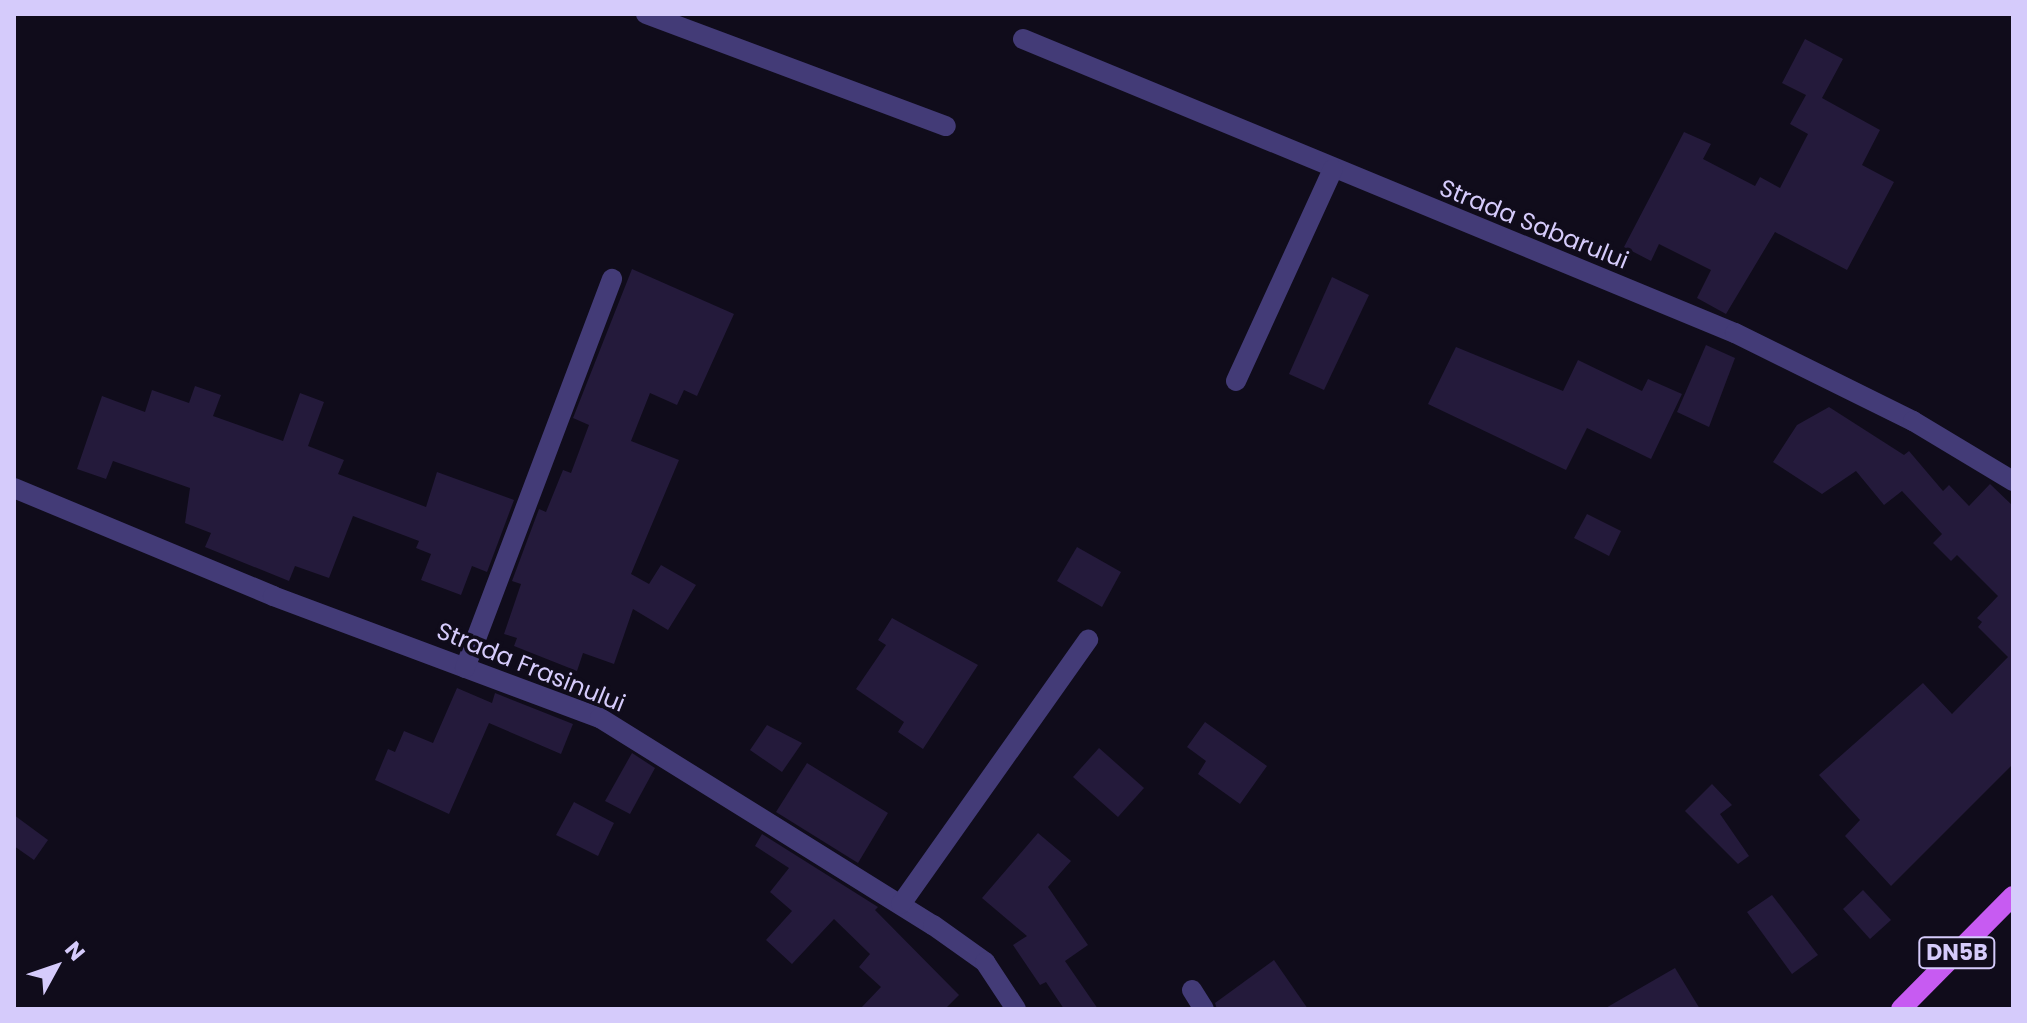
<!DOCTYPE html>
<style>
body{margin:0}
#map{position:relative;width:2027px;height:1023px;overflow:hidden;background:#100c1b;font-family:Poppins,sans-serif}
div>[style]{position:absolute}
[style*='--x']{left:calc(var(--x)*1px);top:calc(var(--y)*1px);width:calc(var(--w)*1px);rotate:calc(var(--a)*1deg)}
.building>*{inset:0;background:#241a3b}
.minor>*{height:20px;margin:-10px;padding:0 10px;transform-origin:10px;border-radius:10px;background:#433b77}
.major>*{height:20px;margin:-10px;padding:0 10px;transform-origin:10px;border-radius:10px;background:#c75bf2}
span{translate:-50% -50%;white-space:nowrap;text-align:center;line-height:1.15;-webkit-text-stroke:7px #100c1b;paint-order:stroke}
.shield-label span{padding:2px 6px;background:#100c1b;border:2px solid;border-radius:6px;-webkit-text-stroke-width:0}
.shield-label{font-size:22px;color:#d5cbfb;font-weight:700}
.street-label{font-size:24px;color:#d5cbfb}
.frame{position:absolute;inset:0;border:16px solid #d5cbfb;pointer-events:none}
.north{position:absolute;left:16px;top:927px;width:80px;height:80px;-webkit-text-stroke:6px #100c1b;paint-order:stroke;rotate:50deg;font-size:22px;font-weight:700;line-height:32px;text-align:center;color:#d5cbfb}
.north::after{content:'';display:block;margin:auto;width:28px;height:36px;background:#d5cbfb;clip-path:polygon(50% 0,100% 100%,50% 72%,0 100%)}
</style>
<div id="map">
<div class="building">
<i style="clip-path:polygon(1805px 39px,1843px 59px,1822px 98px,1880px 130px,1862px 165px,1894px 182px,1847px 270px,1775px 232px,1726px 314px,1697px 298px,1711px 270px,1659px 244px,1651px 261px,1624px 247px,1684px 132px,1711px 144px,1703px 159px,1755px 186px,1760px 177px,1780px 188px,1808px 134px,1790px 124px,1806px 95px,1782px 83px)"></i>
<i style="clip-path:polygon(632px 269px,734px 314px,697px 396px,684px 390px,677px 405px,650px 393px,631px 441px,679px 460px,631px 574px,649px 584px,661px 565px,696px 585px,668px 630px,633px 609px,614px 664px,583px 653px,577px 671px,514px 646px,517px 638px,504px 634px,521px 584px,512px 581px,539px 509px,546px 512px,563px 470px,571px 473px,589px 425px,573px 418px)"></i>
<i style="clip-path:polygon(1332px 277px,1369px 295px,1324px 390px,1289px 374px)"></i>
<i style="clip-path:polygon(1706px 345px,1735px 358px,1709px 427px,1677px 412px)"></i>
<i style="clip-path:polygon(1456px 347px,1563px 391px,1578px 360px,1642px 391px,1648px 379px,1682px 394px,1651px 459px,1587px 428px,1566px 470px,1428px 404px)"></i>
<i style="clip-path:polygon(195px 386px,221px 395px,213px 416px,283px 441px,300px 393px,324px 402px,308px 446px,344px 460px,338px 474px,426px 507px,437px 472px,514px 500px,487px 572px,472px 566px,461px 595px,421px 580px,431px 554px,416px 548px,419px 541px,353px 516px,329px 578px,295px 566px,289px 581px,205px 547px,211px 533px,185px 523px,190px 488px,113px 461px,106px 479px,77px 469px,102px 396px,145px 412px,152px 390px,189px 403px)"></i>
<i style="clip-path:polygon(1829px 407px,1904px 455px,1909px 451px,1943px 491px,1949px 485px,1969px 506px,1990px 484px,2013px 506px,2013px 764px,1891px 886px,1845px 836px,1860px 820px,1819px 775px,1923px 683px,1952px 714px,2008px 657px,1978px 627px,1982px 622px,1977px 618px,1998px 596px,1957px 555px,1951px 561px,1933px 543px,1942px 534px,1902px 491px,1884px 505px,1856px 471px,1822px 494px,1773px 462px,1797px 425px)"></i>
<i style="clip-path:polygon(1587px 514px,1621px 531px,1609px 556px,1574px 538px)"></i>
<i style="clip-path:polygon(1077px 547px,1121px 572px,1102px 607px,1057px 581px)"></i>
<i style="clip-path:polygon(892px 618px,978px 665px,923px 749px,898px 732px,904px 722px,856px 689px,886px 645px,878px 640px)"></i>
<i style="clip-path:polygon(457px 688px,492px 703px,495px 693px,573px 724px,561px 754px,489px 723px,449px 814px,375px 780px,388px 749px,395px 752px,404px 731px,433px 743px)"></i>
<i style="clip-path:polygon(1205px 722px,1267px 766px,1240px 804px,1198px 774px,1206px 761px,1187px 747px)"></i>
<i style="clip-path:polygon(767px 725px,802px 743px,782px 772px,750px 750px)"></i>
<i style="clip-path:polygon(1099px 748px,1144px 788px,1118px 817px,1073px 777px)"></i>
<i style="clip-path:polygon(632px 753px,655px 768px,630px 814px,605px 801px)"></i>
<i style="clip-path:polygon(807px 763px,888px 813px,858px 863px,776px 812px)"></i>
<i style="clip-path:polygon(1712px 784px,1732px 805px,1720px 814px,1749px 856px,1738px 864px,1685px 811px)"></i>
<i style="clip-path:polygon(574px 802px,614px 823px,598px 856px,556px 835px)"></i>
<i style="clip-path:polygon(14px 815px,48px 840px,34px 860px,14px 846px)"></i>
<i style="clip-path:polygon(1038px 833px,1071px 861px,1048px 887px,1088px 945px,1065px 961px,1098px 1009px,1064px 1009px,1046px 982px,1040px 985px,1013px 945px,1027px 936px,982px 898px)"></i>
<i style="clip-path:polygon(762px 834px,878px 907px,875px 910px,959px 995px,945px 1009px,860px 1009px,881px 987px,859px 967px,870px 954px,834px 919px,792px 964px,766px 940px,792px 911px,770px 892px,789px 868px,755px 846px)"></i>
<i style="clip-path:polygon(1863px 890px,1891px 920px,1870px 939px,1843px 909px)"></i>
<i style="clip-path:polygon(1772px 895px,1818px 955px,1792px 974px,1747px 912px)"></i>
<i style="clip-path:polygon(1274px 960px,1308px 1009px,1217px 1009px,1215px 1003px)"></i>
<i style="clip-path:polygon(1675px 968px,1700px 1009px,1604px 1009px)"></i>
</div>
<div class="minor">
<i style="--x:646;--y:14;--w:320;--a:20.5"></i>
<i style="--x:1023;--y:39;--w:770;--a:22.44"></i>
<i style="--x:1735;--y:333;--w:199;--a:26.3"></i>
<i style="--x:1913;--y:421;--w:117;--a:31"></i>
<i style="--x:1236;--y:381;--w:233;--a:-65.4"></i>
<i style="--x:14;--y:488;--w:281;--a:22.6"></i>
<i style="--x:273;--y:596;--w:349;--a:20.5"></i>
<i style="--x:600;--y:718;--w:392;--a:31.9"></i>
<i style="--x:933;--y:925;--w:64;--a:35.4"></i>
<i style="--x:985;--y:962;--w:56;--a:56.6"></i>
<i style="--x:465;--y:668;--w:416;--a:-69.3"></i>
<i style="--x:901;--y:904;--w:324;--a:-54.7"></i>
<i style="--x:1192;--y:990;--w:22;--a:58"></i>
</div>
<div class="major">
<i style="--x:1901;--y:1009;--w:159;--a:-45.3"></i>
</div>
<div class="shield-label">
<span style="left:1957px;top:953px">DN5B</span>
</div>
<div class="street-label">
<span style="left:1534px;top:224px;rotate:22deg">Strada Sabarului</span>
<span style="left:531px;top:667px;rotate:22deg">Strada Frasinului</span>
</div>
<div class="frame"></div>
<div class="north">N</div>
</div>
